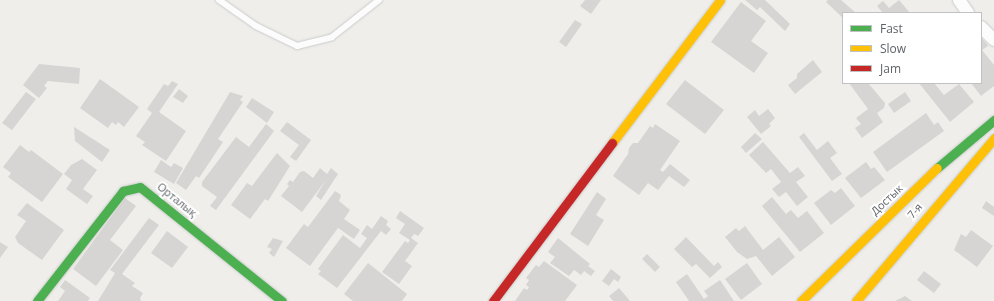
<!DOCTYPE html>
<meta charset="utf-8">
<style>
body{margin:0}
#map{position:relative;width:994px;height:301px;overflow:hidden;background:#efeeea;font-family:"Open Sans",sans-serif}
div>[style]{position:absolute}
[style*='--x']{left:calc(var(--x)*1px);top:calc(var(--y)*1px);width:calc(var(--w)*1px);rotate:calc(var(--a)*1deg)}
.building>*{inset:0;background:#d6d5d3}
.roads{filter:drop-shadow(0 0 1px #cbcccc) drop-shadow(0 0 1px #cbcccc)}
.lane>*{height:6px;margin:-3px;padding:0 3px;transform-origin:3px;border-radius:3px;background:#fdfcfc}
.street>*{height:12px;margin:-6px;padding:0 6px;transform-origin:6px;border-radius:6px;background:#fdfcfc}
.fast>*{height:9px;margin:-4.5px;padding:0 4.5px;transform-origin:4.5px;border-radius:4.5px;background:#4caf50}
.slow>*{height:9px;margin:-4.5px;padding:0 4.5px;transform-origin:4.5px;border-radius:4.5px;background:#ffc107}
.jam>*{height:9px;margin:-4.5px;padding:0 4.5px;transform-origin:4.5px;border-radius:4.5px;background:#c62828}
span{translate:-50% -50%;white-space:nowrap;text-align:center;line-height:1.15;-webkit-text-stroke:4px #fff;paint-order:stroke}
.street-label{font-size:11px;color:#5f6368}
.legend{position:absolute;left:842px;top:12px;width:140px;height:72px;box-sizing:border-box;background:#fff;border:1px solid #bfc1c3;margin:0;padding:5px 7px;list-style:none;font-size:12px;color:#5f6368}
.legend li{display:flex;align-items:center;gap:8px;height:20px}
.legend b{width:20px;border:1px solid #bfc1c3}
</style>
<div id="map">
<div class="building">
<i style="clip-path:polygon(585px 0,601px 0,591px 14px,580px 6px)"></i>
<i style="clip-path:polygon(745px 0,765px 0,790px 24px,785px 31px,760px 7px,757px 10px)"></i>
<i style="clip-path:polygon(828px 0,841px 0,856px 13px,843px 13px,843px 18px,826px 2px)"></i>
<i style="clip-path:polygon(899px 0,910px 13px,883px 13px,877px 6px,883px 1px,889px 8px)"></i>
<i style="clip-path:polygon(741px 2px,766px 21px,751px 41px,768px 53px,754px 73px,711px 42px)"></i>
<i style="clip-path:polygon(575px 20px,582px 24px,566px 47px,559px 42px)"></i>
<i style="clip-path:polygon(981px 37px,988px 46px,982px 50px,994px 65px,994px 86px,981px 96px,971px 83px,981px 83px)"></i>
<i style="clip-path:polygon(813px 60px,822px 72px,795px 94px,788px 85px,797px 78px,797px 74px)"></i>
<i style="clip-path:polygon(39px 64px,80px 68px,79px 84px,48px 81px,44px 86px,47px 88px,39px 98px,23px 85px)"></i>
<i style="clip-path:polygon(100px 79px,139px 107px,124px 127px,118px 122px,116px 125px,112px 122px,108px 128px,80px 108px)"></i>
<i style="clip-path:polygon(685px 80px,724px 110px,705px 134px,666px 104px)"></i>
<i style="clip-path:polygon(172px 81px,178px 84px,159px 112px,186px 131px,166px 161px,142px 145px,145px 142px,136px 136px,152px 113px,147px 109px,164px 84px,168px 86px)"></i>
<i style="clip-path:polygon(849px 83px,868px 83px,885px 103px,884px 108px,877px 113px,883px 122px,862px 138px,855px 128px,861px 124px,856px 118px,868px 109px)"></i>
<i style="clip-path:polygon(919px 83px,934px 83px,944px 95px,959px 84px,974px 102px,950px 122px)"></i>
<i style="clip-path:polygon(179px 89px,188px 96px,183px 103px,173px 97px)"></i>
<i style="clip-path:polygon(26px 92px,36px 99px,12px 130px,2px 123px)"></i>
<i style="clip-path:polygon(230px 92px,243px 96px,240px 100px,243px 102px,218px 139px,223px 142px,199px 178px,196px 176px,186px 190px,176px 183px)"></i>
<i style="clip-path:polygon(905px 92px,911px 101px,894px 113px,888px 104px)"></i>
<i style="clip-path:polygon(252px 98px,274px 112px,267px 123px,246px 107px)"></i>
<i style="clip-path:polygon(768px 109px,775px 118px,769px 124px,771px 126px,761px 134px,747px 117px,755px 110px,759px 116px)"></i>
<i style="clip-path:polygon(926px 113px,934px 125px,938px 122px,944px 131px,887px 172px,873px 152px)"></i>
<i style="clip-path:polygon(287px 122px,311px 140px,296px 161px,290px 157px,299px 145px,280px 131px)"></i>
<i style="clip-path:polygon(266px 124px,274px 131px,216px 210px,210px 206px,217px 197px,202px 186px,202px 182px,236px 137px,249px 147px)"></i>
<i style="clip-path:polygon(655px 124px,680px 141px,660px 170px,663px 172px,670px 164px,690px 180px,684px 187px,669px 176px,658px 190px,648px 183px,639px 195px,613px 176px,628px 154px,629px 148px,633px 143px,638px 143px,650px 126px,653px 128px)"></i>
<i style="clip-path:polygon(74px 127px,110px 150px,102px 162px,75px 141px)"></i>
<i style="clip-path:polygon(755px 133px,762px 139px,746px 153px,741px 147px)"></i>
<i style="clip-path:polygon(804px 133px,817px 150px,828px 141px,837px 153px,830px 158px,842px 174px,832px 181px,799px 137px)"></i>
<i style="clip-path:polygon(763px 142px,790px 173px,798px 167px,805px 176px,796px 182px,808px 197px,797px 206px,786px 192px,779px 197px,772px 189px,781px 182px,771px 169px,766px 173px,749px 155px)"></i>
<i style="clip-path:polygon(20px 145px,29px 152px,31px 150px,63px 174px,42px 202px,8px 177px,11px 173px,3px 167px)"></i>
<i style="clip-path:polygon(277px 153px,290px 166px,268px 201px,265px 199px,250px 219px,231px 205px,247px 183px,252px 186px)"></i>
<i style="clip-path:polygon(82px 159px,97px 170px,83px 189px,93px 196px,87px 204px,66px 189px,72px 180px,64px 174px,71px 165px)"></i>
<i style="clip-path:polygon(161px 160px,171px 167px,174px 163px,183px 168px,174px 184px,154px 172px)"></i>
<i style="clip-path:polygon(866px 162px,871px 169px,874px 167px,885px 180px,861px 198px,845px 178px)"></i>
<i style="clip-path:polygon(320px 168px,327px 174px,331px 168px,338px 174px,321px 200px,316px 196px,326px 180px,302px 212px,281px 196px,289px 186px,287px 184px,290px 180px,293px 182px,300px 172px,304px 171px,313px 178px)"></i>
<i style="clip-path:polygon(841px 188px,855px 206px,831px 225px,814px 203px,831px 190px,835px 193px)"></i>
<i style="clip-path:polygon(335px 191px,341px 195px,339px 201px,350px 210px,344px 219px,360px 230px,354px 239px,338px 228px,310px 266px,286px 248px,304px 224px,308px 227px)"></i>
<i style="clip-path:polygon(597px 192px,606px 199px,596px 215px,604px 220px,588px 246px,570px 234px)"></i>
<i style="clip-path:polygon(772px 197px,786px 214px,791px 210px,798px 218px,807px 211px,824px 233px,800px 252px,762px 206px)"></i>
<i style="clip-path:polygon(125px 198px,136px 206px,110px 240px,123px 250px,96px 286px,73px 269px)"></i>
<i style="clip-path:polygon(986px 201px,994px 207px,994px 216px,982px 208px)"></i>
<i style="clip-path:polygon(27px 203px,64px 230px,42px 260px,18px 243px,15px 237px,26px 221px,17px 215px)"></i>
<i style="clip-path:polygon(400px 211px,424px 228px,418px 236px,414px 234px,411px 238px,418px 243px,405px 261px,412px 266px,399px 284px,382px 272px,405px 241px,408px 243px,410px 240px,399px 233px,405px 224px,396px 218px)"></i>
<i style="clip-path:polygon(381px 216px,388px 221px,386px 225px,391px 229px,386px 235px,381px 231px,337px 288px,318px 274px,321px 271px,318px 269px,343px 235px,360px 248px,367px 238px,361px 234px,367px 225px,372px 229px)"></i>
<i style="clip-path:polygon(149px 218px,159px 225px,122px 274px,135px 283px,132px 286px,143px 293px,140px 298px,141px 301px,98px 301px,115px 273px,110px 270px)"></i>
<i style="clip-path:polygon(745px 226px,763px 250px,779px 237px,795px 257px,772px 276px,756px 256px,747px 259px,737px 252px,725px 237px,736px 228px,739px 231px)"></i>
<i style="clip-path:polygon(971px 230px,993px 246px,977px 267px,954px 250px,961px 234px,966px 237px)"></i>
<i style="clip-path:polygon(167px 231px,188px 247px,172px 268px,151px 253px)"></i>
<i style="clip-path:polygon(686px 237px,714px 266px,718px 262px,722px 267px,710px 278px,696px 264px,692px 267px,674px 249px)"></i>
<i style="clip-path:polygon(273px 238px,283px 241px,274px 257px,269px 253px,272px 249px,267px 247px)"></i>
<i style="clip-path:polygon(558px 238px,590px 264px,588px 266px,595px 271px,591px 276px,584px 271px,581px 275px,574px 270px,569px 276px,550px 263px,555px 257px,548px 252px)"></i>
<i style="clip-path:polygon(0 242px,8px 247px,0 258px)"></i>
<i style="clip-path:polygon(647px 254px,660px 267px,655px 272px,642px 259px)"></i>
<i style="clip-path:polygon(544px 261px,577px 285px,565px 301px,515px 301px,524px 288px,527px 290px,529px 287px,526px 285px,529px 280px,526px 278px,536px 265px,539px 267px)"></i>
<i style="clip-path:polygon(368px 263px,407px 294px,402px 301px,353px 301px,344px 294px)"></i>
<i style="clip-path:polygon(747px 263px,762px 284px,741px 300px,725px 279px)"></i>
<i style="clip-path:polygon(611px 269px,621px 277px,618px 282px,614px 279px,609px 286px,602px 281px)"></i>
<i style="clip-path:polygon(924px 271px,941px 284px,934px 293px,917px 280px)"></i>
<i style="clip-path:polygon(687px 274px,704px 299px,708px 296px,704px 291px,720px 280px,734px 301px,689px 301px,676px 282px)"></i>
<i style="clip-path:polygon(65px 280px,90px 298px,88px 301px,58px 301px,65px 291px,60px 287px)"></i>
<i style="clip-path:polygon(619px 288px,630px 301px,613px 301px,609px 296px)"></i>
<i style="clip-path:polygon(905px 296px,912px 301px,895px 301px)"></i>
</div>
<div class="roads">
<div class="lane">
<i style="--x:219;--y:0;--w:45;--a:35.1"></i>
<i style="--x:256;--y:26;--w:46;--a:26"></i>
<i style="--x:297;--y:46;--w:36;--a:-14"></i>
<i style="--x:332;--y:37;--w:60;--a:-38.2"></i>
</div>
<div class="street">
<i style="--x:959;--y:0;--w:16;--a:55"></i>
<i style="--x:981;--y:27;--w:18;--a:45"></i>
</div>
<div class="fast">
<i style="--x:937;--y:168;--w:75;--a:-40.1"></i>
<i style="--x:37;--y:301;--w:140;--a:-52"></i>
<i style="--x:123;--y:191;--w:17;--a:-13"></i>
<i style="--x:140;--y:187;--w:182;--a:38.8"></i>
</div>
<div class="slow">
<i style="--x:612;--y:143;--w:179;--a:-52.9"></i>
<i style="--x:801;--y:301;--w:190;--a:-44.4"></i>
<i style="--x:856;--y:301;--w:214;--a:-49.7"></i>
</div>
<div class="jam">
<i style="--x:493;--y:301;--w:198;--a:-53"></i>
</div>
</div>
<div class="street-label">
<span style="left:177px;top:200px;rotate:39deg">Орталық</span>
<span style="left:887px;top:200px;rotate:-44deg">Достык</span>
<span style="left:915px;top:211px;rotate:-50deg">7-я</span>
</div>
<ul class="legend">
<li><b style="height:5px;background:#4caf50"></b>Fast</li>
<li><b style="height:5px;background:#ffc107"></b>Slow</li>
<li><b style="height:5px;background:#c62828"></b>Jam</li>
</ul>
</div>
